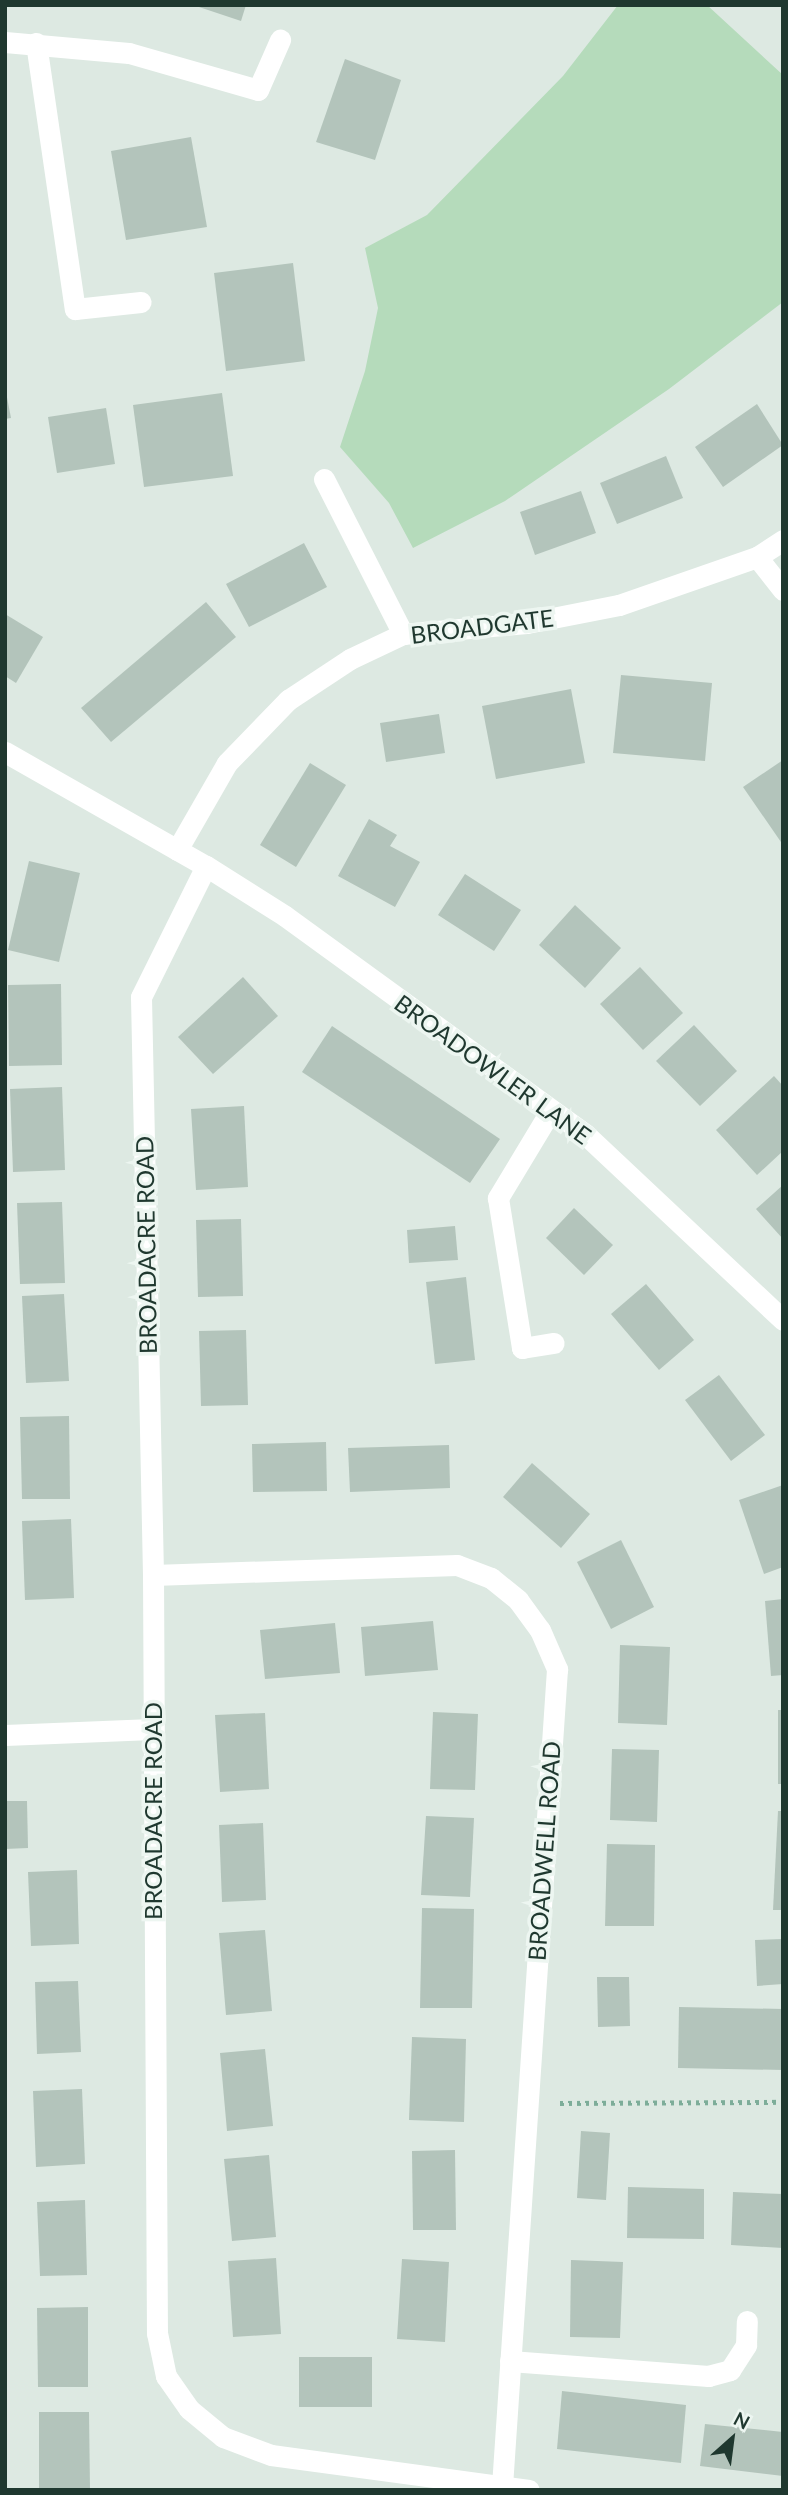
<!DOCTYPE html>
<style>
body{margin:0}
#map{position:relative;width:788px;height:2495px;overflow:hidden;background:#dde9e2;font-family:Lato,sans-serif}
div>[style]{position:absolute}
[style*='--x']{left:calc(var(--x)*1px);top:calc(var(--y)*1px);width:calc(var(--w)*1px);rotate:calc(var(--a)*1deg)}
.green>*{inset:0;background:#b5dbbb}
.building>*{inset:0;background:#b3c4bb}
.path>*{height:4.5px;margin-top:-2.25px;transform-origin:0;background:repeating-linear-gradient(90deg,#7dad99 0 3.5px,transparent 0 8.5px)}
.lane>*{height:21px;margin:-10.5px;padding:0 10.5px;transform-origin:10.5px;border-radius:10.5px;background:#fff}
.street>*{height:21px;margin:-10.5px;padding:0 10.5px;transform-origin:10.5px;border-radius:10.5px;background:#fff}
span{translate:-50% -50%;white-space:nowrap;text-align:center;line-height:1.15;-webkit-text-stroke:7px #edf6f1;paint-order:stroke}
.street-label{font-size:24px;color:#1f382f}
.frame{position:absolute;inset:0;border:7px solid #1f382f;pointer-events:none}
.north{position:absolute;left:697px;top:2404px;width:70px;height:70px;-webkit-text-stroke:5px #edf6f1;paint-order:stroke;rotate:28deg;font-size:19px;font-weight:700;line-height:28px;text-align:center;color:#1f382f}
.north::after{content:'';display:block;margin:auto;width:24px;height:32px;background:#1f382f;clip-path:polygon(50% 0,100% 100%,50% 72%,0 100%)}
</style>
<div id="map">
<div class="green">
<i style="clip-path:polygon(618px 5px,707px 5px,783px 75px,783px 302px,669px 389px,505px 501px,413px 548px,389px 503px,340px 447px,365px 371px,378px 308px,365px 248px,427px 215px,563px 76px)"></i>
</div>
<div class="building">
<i style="clip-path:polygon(193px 5px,246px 5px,241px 21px)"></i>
<i style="clip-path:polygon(345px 59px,401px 80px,375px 160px,316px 142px)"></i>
<i style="clip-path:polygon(191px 137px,207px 227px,126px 240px,111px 151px)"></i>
<i style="clip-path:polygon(293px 263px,305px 361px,226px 371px,214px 273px)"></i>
<i style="clip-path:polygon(5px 387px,11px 418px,5px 419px)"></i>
<i style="clip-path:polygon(222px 393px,233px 476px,144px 487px,133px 405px)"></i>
<i style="clip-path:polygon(757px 404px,783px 445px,723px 487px,695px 447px)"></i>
<i style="clip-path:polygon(106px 408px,115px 464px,57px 473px,48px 417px)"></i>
<i style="clip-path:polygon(666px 456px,683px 498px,617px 524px,600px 483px)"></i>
<i style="clip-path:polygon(581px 491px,596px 533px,535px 555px,520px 512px)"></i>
<i style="clip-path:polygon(304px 543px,327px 587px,249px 627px,226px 584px)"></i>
<i style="clip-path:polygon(206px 602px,236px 637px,111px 742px,81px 708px)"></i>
<i style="clip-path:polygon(5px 614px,43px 637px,16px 683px,5px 676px)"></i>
<i style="clip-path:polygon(621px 675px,712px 683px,705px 761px,613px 753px)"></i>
<i style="clip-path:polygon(571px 689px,585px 763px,496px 779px,482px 706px)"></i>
<i style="clip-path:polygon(439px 714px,445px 753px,386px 762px,380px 723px)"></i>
<i style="clip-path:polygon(783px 760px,783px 845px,743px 787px)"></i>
<i style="clip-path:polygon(310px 763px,346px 785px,296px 867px,260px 845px)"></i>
<i style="clip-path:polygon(369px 819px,397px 835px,390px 846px,420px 862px,395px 907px,338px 876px)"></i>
<i style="clip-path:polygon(29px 861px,80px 873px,59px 962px,8px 950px)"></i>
<i style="clip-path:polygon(465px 874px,521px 910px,494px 951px,438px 915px)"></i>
<i style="clip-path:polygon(575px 905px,621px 948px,585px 988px,539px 945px)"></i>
<i style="clip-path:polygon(640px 967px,683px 1013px,643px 1050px,600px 1004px)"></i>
<i style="clip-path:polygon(243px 977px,278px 1016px,213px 1074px,178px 1037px)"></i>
<i style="clip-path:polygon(61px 984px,62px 1065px,9px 1066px,8px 985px)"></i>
<i style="clip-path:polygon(694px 1025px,737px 1071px,700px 1106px,656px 1061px)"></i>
<i style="clip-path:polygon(332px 1026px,500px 1139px,470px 1183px,302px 1072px)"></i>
<i style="clip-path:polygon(774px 1076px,783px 1086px,783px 1151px,757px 1175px,716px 1130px)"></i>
<i style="clip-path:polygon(62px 1087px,65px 1170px,13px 1172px,10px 1089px)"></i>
<i style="clip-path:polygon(244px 1106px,248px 1187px,196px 1190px,191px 1109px)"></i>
<i style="clip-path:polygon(783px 1185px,783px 1239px,756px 1209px)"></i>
<i style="clip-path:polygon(62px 1202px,65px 1283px,20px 1284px,17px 1203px)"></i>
<i style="clip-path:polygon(574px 1208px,613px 1245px,584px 1275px,546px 1238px)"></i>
<i style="clip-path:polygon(241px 1219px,243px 1296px,198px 1297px,196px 1220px)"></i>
<i style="clip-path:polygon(455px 1226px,458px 1260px,409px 1263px,407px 1230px)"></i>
<i style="clip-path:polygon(466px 1277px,475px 1360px,435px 1364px,426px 1282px)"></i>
<i style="clip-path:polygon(646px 1284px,694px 1340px,659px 1370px,611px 1314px)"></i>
<i style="clip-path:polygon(64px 1294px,69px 1381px,26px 1383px,22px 1296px)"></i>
<i style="clip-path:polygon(246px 1330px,248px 1405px,201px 1406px,199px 1331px)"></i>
<i style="clip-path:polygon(719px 1375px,765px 1435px,731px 1461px,685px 1400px)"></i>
<i style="clip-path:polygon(69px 1416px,70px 1499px,22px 1499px,20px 1417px)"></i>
<i style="clip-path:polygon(326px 1442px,327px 1491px,253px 1492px,252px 1444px)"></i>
<i style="clip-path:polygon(449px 1445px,450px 1488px,350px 1492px,348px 1448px)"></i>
<i style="clip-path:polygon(532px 1463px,590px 1514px,561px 1548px,503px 1497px)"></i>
<i style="clip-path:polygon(783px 1485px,783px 1567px,764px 1574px,739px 1500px)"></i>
<i style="clip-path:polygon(71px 1519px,74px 1598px,25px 1600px,22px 1521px)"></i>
<i style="clip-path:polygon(621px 1540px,654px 1607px,611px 1629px,577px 1562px)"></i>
<i style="clip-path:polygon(783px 1599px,783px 1675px,771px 1676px,765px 1601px)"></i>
<i style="clip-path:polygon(433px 1621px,438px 1670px,365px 1676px,361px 1627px)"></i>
<i style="clip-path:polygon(335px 1623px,340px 1673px,265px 1679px,260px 1630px)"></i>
<i style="clip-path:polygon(620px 1645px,670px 1647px,667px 1725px,618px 1723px)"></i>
<i style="clip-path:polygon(778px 1710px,783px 1710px,783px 1784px,778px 1784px)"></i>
<i style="clip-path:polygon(433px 1712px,478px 1714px,475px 1790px,430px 1789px)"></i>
<i style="clip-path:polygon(265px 1713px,269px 1789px,220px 1792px,215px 1715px)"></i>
<i style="clip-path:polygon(612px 1749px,659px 1750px,657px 1822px,610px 1820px)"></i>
<i style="clip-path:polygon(5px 1801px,27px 1801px,28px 1848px,5px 1849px)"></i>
<i style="clip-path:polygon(778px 1811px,783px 1811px,783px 1910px,773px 1910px)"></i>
<i style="clip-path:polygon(426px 1816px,474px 1818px,470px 1897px,421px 1895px)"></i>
<i style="clip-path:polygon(263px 1823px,266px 1900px,222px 1902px,219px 1825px)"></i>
<i style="clip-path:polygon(607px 1844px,655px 1845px,654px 1926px,605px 1926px)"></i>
<i style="clip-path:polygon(77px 1870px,79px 1944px,31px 1946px,28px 1872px)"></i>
<i style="clip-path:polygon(422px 1908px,474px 1909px,472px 2008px,420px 2008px)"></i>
<i style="clip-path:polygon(265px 1930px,272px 2011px,226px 2015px,219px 1933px)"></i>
<i style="clip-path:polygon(783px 1939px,783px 1984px,757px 1986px,755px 1940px)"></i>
<i style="clip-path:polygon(597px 1977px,629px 1977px,630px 2026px,598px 2027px)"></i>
<i style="clip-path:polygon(78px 1981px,81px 2052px,37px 2054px,35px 1982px)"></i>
<i style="clip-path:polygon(679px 2007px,783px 2009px,783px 2070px,678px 2068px)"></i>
<i style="clip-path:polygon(412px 2037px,466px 2039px,464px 2122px,409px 2120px)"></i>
<i style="clip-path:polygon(265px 2049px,273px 2126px,227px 2131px,220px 2053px)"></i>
<i style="clip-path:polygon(82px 2089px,85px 2164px,36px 2167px,33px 2091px)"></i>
<i style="clip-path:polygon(581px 2131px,610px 2133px,606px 2200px,577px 2198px)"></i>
<i style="clip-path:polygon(455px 2150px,456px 2230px,413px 2230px,412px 2151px)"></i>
<i style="clip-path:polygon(269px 2155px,276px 2237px,232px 2241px,224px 2159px)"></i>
<i style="clip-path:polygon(628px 2187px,704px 2189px,704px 2239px,627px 2238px)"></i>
<i style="clip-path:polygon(733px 2192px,783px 2194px,783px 2248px,731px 2245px)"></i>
<i style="clip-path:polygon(85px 2200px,87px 2275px,40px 2276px,37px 2202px)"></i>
<i style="clip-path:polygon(276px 2258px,281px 2334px,233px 2337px,228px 2261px)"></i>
<i style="clip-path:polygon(402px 2259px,449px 2262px,445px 2342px,397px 2339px)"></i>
<i style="clip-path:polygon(571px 2260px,623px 2262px,620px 2338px,570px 2337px)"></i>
<i style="clip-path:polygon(88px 2307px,88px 2387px,38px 2387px,37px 2308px)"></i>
<i style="clip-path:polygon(299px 2357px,372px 2357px,372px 2407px,299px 2407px)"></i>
<i style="clip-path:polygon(562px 2391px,686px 2405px,681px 2463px,557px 2449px)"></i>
<i style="clip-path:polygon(39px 2412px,89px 2412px,90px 2490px,39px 2490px)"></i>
<i style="clip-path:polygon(705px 2424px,783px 2432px,783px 2476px,700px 2466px)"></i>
</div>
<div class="path">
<i style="--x:560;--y:2103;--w:223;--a:-0.3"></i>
</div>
<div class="lane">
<i style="--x:324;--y:479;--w:174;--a:63"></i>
<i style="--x:510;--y:2361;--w:199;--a:4.3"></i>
<i style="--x:708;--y:2376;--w:23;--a:-15"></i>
<i style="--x:730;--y:2370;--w:30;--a:-57"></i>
<i style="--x:746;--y:2345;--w:24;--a:-88"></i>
</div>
<div class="street">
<i style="--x:5;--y:42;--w:124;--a:5.1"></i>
<i style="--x:129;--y:53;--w:134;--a:16"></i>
<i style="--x:258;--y:90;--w:55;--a:-66.3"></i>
<i style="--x:36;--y:43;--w:269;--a:81.7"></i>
<i style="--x:75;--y:309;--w:66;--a:-6.1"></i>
<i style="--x:757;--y:557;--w:42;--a:51.8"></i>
<i style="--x:5;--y:752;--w:231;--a:29.6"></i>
<i style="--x:206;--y:866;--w:93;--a:32.3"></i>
<i style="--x:285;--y:916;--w:371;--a:36"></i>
<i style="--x:585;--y:1134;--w:272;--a:43.2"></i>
<i style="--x:177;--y:850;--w:100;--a:-60.1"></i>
<i style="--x:227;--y:763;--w:88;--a:-45.9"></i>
<i style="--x:288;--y:700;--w:74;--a:-33.5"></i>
<i style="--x:350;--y:659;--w:59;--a:-25.3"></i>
<i style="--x:403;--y:634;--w:124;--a:-5.1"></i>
<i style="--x:527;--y:623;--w:94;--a:-11.1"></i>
<i style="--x:619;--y:605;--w:146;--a:-19.2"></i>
<i style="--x:757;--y:557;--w:31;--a:-33"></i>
<i style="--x:206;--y:866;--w:146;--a:116.4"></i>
<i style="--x:141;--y:997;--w:578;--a:88.81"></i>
<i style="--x:153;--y:1575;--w:758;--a:89.7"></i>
<i style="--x:157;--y:2333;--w:44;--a:78.2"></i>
<i style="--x:166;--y:2376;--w:40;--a:55.1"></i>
<i style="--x:189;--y:2409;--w:44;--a:39.5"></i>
<i style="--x:223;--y:2437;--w:51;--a:20.6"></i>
<i style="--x:271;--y:2455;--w:260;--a:7.7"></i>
<i style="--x:551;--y:1110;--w:103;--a:121.1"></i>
<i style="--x:498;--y:1198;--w:152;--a:80.9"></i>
<i style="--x:522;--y:1348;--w:32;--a:-9"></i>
<i style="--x:153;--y:1575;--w:304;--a:-1.9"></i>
<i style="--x:457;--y:1565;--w:36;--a:21"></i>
<i style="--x:491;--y:1578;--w:35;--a:39"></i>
<i style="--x:518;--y:1600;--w:37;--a:54"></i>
<i style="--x:540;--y:1630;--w:43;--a:66.4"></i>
<i style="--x:557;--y:1669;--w:820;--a:93.85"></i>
<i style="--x:5;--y:1735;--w:147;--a:-2.3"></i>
</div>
<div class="street-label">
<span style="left:482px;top:626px;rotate:-7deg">BROADGATE</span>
<span style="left:493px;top:1069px;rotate:36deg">BROADOWLER LANE</span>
<span style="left:146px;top:1245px;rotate:-91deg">BROADACRE ROAD</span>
<span style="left:153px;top:1811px;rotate:-90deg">BROADACRE ROAD</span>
<span style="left:544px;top:1851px;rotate:-86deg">BROADWELL ROAD</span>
</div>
<div class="frame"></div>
<div class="north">N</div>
</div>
